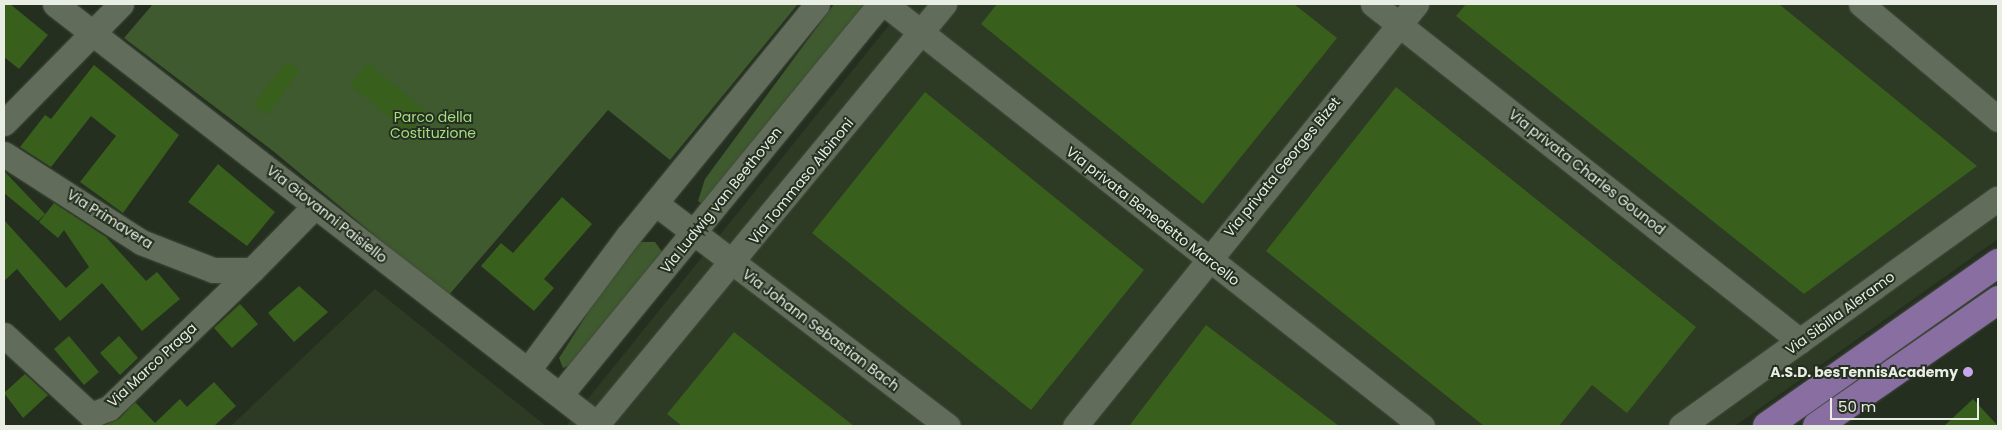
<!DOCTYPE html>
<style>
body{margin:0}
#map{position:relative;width:2002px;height:430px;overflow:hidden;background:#252f20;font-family:Poppins,sans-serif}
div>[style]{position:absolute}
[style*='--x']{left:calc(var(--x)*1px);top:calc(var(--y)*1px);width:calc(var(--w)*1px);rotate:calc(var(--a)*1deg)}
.built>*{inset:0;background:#2d3a24}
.green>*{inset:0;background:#3f5a2e}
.building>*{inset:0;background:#395f1d}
.roads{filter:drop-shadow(0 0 1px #424b3e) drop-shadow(0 0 1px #424b3e)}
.minor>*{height:25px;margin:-12.5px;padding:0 12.5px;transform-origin:12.5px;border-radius:12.5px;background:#616c5a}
.major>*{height:28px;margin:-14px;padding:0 14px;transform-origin:14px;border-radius:14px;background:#886ea1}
.dots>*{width:14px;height:14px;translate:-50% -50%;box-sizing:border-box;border:2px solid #252f20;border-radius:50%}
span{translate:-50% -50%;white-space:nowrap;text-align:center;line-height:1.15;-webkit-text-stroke:4px #252f20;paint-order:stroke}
.park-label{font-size:14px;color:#a5dd81}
.street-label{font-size:14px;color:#e8eee4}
.poi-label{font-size:14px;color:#e8eee4;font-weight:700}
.right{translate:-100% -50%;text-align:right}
.frame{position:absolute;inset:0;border:5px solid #e8eee4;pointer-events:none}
.scale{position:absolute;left:1830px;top:398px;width:149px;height:22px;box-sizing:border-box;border:2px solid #e8eee4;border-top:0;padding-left:6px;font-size:15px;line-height:18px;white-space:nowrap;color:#e8eee4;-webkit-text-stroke:4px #252f20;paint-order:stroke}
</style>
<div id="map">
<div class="built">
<i style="clip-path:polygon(906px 4px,1998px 4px,1998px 239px,1735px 426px,566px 426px)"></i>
<i style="clip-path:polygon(375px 289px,546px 426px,231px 426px)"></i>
</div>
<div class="green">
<i style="clip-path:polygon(153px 4px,798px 4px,670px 160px,608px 110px,448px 296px,273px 151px,124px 38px)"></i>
<i style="clip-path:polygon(834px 4px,866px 4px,704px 205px,698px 201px,705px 179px)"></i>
<i style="clip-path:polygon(640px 242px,655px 242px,663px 253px,573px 364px,563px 368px,559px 358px,624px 256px)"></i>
</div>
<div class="building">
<i style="clip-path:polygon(4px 4px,10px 4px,48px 35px,19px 69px,4px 57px)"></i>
<i style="clip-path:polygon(997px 4px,1294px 4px,1337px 38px,1203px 204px,981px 24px)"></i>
<i style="clip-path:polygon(1466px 4px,1779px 4px,1977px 166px,1804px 294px,1456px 16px)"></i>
<i style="clip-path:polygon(287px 61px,300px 71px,267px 115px,253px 105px)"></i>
<i style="clip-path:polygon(368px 63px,427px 112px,409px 133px,350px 85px)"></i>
<i style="clip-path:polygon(94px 65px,179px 135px,123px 213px,80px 182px,116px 136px,91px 116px,51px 167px,20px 147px,45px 115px,51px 119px)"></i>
<i style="clip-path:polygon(1396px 87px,1696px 327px,1627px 413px,1592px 385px,1559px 426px,1484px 426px,1266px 251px)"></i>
<i style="clip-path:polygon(925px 92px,1144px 270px,1031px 410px,812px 233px)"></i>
<i style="clip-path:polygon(218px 164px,275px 212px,247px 246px,188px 202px)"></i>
<i style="clip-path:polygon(4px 171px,45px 214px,38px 221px,4px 193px)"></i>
<i style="clip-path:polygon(562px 197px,592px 224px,544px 279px,554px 288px,534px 311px,481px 266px,501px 243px,513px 253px)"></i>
<i style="clip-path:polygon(54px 203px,106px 237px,146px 281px,157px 272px,180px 299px,142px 331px,102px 283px,60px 321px,17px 269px,4px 281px,4px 220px,66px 288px,89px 267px,64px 230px,58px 238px,39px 222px)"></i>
<i style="clip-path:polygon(299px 286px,328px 312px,294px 342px,268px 313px)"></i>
<i style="clip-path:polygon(240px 304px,258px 324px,232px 348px,214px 328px)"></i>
<i style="clip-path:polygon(1206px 325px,1339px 426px,1129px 426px)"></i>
<i style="clip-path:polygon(734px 332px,854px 426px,682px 426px,667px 414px)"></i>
<i style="clip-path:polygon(69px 336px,99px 372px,84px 385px,54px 349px)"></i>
<i style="clip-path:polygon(119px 336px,138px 358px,120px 375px,100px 353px)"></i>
<i style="clip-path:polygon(25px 374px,48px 395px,23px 418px,4px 393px)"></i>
<i style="clip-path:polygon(214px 382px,236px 406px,214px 426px,102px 426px,119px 419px,135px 402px,155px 423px,180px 399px,187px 407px)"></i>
<i style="clip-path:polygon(1973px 399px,1998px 426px,1944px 426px)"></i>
</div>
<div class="roads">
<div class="minor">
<i style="--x:55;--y:4;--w:688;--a:37.8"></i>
<i style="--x:885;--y:4;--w:683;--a:38.16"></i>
<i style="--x:1373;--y:4;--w:544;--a:38.28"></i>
<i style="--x:1861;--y:4;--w:179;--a:40"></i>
<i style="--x:4;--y:123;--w:167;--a:-45.5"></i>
<i style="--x:4;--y:154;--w:163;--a:32.7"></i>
<i style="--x:141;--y:242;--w:77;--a:21.3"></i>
<i style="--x:213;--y:270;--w:39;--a:0"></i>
<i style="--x:252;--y:270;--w:90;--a:-45.5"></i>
<i style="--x:655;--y:203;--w:368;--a:37.3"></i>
<i style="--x:4;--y:335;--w:118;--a:42.6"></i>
<i style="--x:91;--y:415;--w:19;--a:-21"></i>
<i style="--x:109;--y:408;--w:199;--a:-44"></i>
<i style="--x:528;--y:370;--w:167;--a:-53.3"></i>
<i style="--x:628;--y:236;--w:299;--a:-50.8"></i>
<i style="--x:560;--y:395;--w:505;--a:-50.7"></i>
<i style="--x:597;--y:424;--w:545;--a:-50.44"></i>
<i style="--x:1075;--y:426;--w:543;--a:-51.06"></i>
<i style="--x:1681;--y:426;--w:390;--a:-35.7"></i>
</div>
<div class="major">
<i style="--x:1767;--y:426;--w:283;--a:-35.2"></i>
<i style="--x:1817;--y:426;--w:221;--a:-34.8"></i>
</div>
</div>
<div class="dots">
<i style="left:1968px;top:372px;background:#c9a5ee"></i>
</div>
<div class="park-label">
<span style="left:433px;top:125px">Parco della<br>Costituzione</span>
</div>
<div class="street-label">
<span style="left:1282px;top:167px;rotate:-51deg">Via privata Georges Bizet</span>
<span style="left:1587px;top:172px;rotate:38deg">Via privata Charles Gounod</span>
<span style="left:801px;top:181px;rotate:-51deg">Via Tommaso Albinoni</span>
<span style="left:721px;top:200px;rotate:-51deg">Via Ludwig van Beethoven</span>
<span style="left:327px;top:214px;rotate:38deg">Via Giovanni Paisiello</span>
<span style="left:1153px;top:216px;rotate:38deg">Via privata Benedetto Marcello</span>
<span style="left:110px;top:219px;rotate:32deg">Via Primavera</span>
<span style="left:1840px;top:313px;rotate:-36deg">Via Sibilla Aleramo</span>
<span style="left:821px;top:330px;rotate:37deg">Via Johann Sebastian Bach</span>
<span style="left:152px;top:365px;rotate:-43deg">Via Marco Praga</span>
</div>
<div class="poi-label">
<span class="right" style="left:1958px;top:372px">A.S.D. besTennisAcademy</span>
</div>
<div class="frame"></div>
<div class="scale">50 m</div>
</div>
